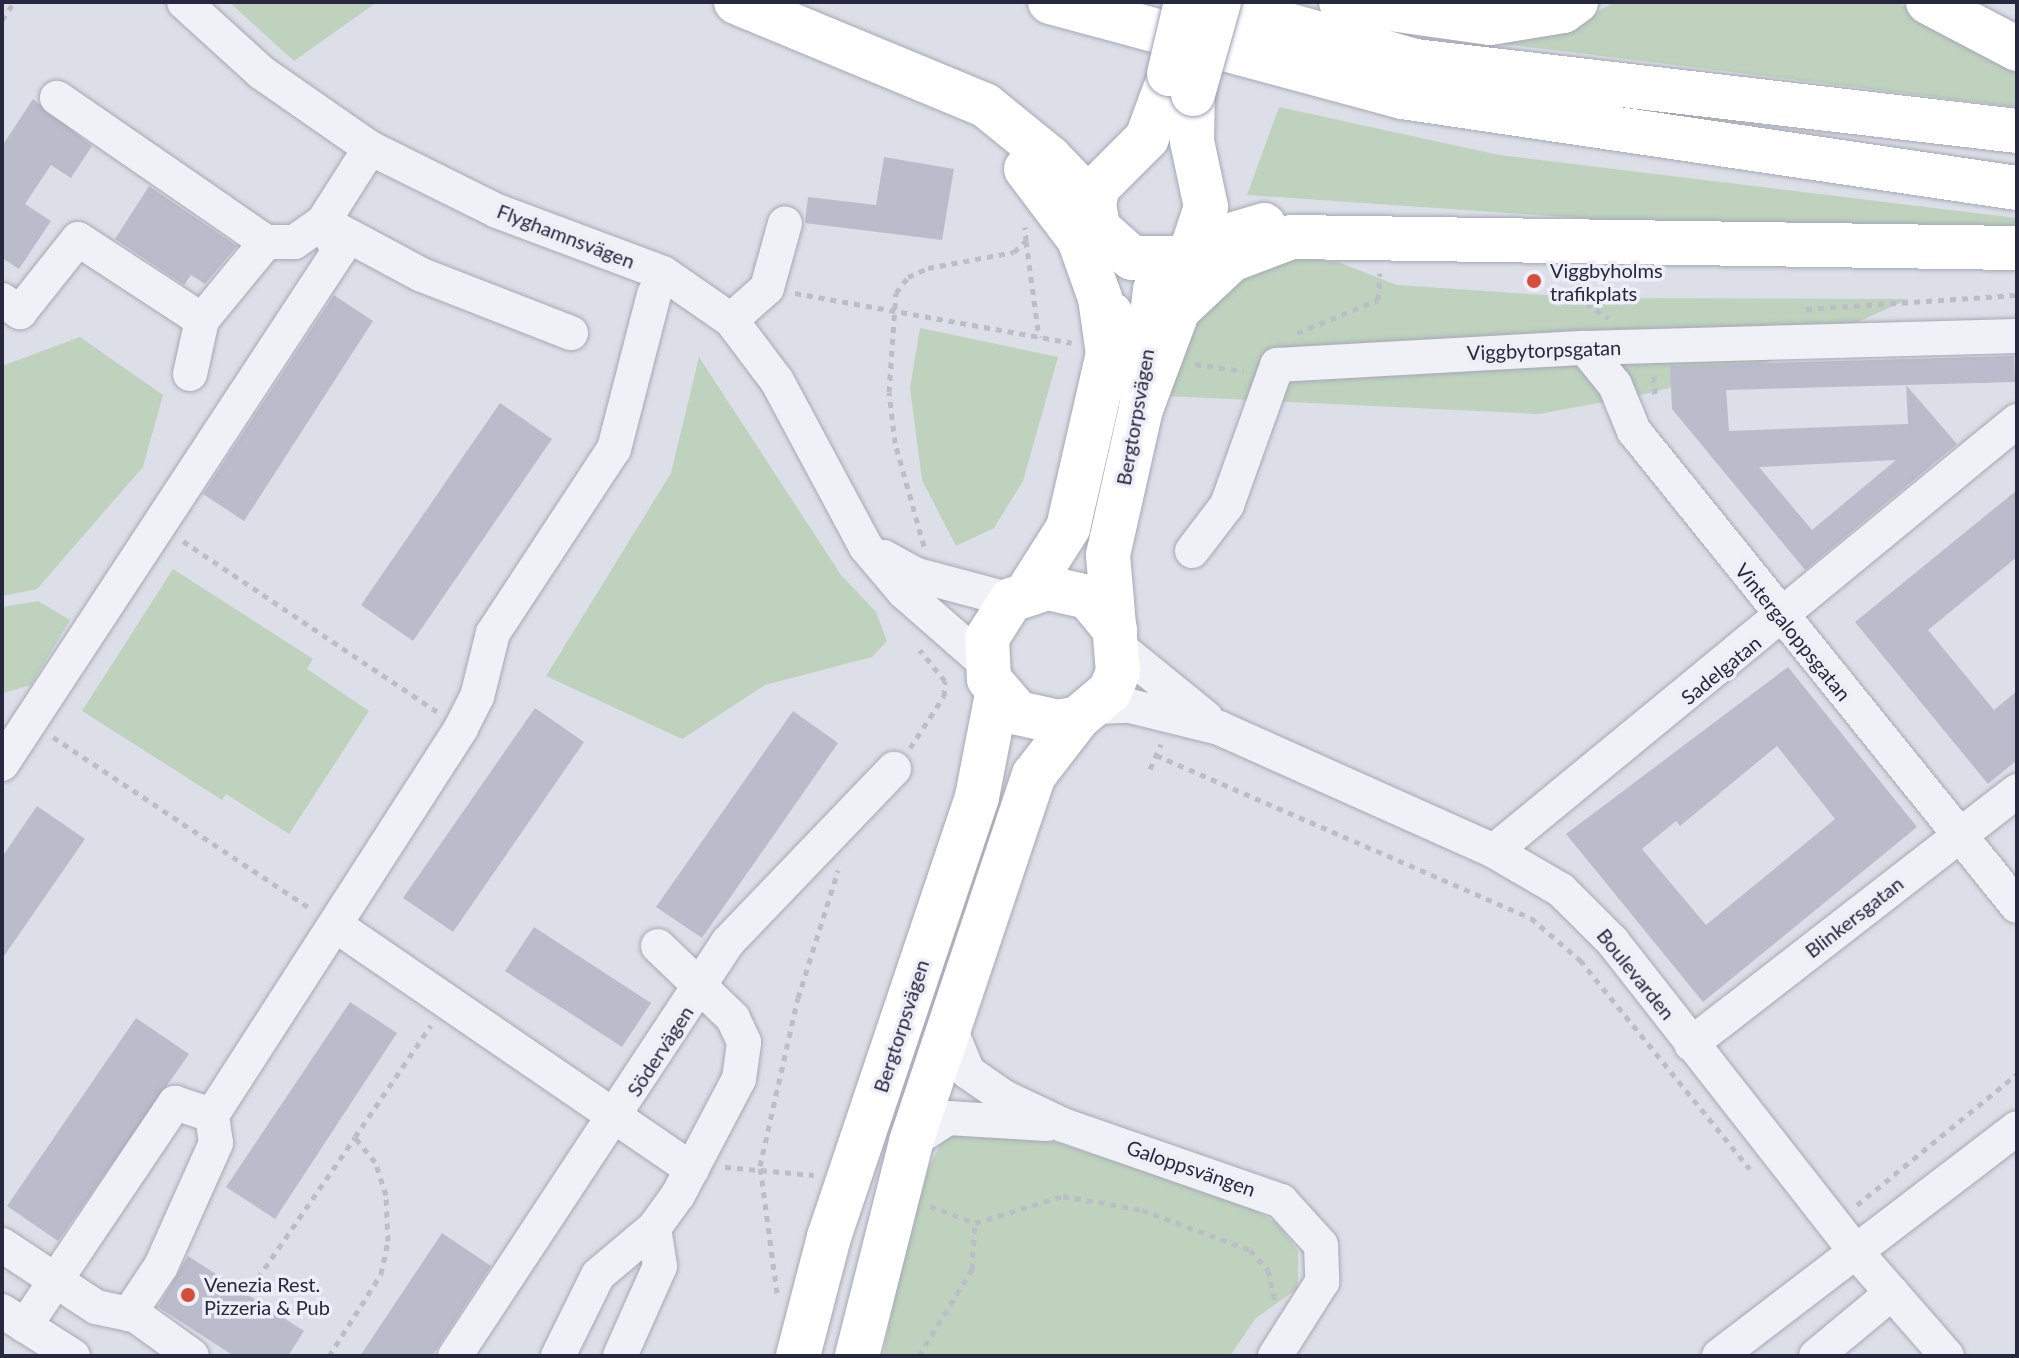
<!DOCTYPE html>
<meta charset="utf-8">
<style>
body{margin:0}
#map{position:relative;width:2019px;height:1358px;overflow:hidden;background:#dddfe8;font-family:Lato,sans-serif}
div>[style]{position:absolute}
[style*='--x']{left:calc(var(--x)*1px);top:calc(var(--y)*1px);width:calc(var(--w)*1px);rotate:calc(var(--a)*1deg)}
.green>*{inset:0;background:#bed2be}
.building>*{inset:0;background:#babccb}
.path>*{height:5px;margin-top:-2.5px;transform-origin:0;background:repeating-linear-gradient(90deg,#bbbdc7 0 6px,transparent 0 12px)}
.roads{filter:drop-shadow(0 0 2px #a6a8b6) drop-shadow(0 0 2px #a6a8b6)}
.minor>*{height:34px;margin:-17px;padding:0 17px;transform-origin:17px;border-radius:17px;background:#f0f1f6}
.major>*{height:44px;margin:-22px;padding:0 22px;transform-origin:22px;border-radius:22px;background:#fff}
.highway>*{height:44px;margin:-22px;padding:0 22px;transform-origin:22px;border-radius:22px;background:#fff}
.bridges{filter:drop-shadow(0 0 2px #9c9fb4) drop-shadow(0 0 2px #9c9fb4)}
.major-bridge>*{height:44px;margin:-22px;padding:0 22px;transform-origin:22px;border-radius:22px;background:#fff}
.dots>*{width:22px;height:22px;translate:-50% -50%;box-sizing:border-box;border:4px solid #edeef6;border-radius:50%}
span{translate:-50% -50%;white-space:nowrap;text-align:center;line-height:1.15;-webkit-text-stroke:7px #edeef6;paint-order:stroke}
.street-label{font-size:20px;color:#262840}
.poi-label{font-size:20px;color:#262840}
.left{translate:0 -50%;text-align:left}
.frame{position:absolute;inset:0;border:4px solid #262840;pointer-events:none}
</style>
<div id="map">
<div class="green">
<i style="clip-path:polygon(229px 2px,377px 2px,294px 61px)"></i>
<i style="clip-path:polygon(1614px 2px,1897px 2px,2017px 69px,2017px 107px,1446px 37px,1571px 27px)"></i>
<i style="clip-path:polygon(1279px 107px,1499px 155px,2017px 218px,2017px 225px,1852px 237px,1247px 195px)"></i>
<i style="clip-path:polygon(1293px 257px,1338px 262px,1397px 285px,1588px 298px,1909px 299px,1768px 362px,1646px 394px,1539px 414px,1166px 396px,1197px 312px,1237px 276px)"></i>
<i style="clip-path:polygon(920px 328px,1058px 357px,1023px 481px,994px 528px,956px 546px,922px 480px,910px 388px)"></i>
<i style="clip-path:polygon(80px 337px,163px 395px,143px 467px,37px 589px,2px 596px,2px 366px)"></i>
<i style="clip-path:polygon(699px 357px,841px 575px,876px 612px,887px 641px,872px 657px,765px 685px,682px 739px,546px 676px,671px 473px)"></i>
<i style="clip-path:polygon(173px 569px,313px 659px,307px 669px,369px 711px,289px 834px,226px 794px,222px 800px,82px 711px)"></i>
<i style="clip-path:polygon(38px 601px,70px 620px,31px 685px,3px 693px,2px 607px)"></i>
<i style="clip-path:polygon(983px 1129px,1058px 1143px,1240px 1202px,1277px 1223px,1298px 1251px,1298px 1288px,1255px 1319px,1230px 1356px,883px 1356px,899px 1271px,928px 1170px,944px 1136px)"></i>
</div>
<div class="building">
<i style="clip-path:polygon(33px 99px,92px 146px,71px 178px,51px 165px,25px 204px,51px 221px,19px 269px,2px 258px,2px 146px)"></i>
<i style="clip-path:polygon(884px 157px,954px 169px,942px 240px,805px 223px,808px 197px,876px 205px)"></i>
<i style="clip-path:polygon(149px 186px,237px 246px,205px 284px,191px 275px,184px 285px,115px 239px)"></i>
<i style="clip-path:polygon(334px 295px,373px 321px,244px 521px,203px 494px)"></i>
<i style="clip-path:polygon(evenodd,2014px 356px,2015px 382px,1726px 390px,1729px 431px,1908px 424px,1906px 385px,1957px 444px,1805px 570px,1672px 409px,1670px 366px,2014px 356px,1896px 460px,1812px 530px,1759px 467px,1896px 460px)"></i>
<i style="clip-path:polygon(500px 403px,552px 439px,413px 641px,361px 605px)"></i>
<i style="clip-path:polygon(2017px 490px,2017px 557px,1928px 630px,1994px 710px,2017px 691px,2017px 760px,1988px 784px,1855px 622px)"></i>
<i style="clip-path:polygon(evenodd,1788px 667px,1917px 827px,1703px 1002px,1566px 834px,1788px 667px,1777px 746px,1835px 819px,1706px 925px,1642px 849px,1676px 821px,1680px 826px,1777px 746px)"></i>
<i style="clip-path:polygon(535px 708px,584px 742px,453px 932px,403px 898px)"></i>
<i style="clip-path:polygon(793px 711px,838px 743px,702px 938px,656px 907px)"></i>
<i style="clip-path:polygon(37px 806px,85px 839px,2px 959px,2px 857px)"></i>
<i style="clip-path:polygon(534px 927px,651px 1003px,622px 1047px,505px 971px)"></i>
<i style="clip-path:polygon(350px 1002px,397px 1033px,275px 1219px,226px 1187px)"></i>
<i style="clip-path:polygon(136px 1018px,189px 1054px,58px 1241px,7px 1206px)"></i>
<i style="clip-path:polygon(442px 1233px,491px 1266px,432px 1356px,360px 1356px)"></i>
<i style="clip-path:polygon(188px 1256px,304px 1331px,288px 1356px,234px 1356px,158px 1307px)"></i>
</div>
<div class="path">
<i style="--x:2;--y:20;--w:22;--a:-56"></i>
<i style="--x:1026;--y:241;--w:97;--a:82.3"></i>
<i style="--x:1578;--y:283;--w:22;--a:68"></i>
<i style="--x:1586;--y:303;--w:27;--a:34"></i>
<i style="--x:795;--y:293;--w:281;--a:10.2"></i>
<i style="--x:1806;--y:309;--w:211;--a:-3.8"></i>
<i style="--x:1297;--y:333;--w:87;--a:-22.2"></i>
<i style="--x:1378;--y:300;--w:27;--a:-86"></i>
<i style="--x:1195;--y:364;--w:49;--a:8.1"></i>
<i style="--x:1654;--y:376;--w:22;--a:87"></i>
<i style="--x:183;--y:541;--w:306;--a:33.9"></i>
<i style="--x:924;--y:546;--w:107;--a:-105.7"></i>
<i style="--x:895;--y:443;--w:51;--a:-96.7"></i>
<i style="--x:889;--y:392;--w:99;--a:-86"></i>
<i style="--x:896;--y:293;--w:20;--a:-53"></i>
<i style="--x:908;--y:277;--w:22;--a:-24"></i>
<i style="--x:928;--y:268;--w:87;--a:-10.5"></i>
<i style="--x:1014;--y:252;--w:16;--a:-43"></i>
<i style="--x:1026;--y:241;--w:14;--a:-94"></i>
<i style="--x:53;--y:737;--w:310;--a:33.7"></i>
<i style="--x:910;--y:748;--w:62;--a:-56.8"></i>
<i style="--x:944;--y:696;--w:15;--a:-86"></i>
<i style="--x:945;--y:681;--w:40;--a:-129"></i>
<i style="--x:1156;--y:755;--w:409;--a:23.5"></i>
<i style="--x:1531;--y:918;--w:65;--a:40.6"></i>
<i style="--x:1580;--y:960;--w:269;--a:50.9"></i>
<i style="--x:1150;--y:769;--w:27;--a:-66"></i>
<i style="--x:725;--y:1167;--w:89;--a:5.1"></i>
<i style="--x:1857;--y:1205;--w:207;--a:-39.3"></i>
<i style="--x:930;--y:1206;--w:48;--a:20.7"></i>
<i style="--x:251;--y:1288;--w:183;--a:-55.4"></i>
<i style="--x:777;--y:1293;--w:128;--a:-97.6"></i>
<i style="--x:760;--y:1166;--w:172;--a:-77.3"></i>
<i style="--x:798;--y:998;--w:134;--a:-72.6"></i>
<i style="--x:329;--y:1356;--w:97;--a:-57.6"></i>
<i style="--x:381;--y:1274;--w:34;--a:-78"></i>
<i style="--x:388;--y:1241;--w:46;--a:-92.5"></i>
<i style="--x:386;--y:1195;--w:35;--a:-108"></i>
<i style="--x:375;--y:1162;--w:32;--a:-129"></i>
<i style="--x:355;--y:1137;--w:135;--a:-55.8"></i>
<i style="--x:919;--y:1356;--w:102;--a:-58.7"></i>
<i style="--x:972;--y:1269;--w:46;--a:-86.3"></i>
<i style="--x:975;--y:1223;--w:92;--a:-17.1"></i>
<i style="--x:1063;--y:1196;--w:80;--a:10"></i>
<i style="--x:1142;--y:1210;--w:115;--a:20.3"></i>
<i style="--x:1250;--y:1250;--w:27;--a:48"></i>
<i style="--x:1268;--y:1270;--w:32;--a:77"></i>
</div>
<div class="roads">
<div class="minor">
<i style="--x:184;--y:2;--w:105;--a:42.3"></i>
<i style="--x:262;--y:73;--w:131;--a:34.8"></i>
<i style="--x:370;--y:148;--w:142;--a:26.4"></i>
<i style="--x:497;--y:211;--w:177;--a:20.5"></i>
<i style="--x:663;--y:273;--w:83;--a:34.7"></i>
<i style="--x:731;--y:320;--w:76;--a:53"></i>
<i style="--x:777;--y:381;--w:188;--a:61.8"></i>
<i style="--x:866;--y:547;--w:59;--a:49.8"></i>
<i style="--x:904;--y:592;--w:106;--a:41.2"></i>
<i style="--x:370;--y:148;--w:88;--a:122.4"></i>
<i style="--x:323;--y:222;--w:112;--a:28.2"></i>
<i style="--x:422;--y:275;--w:160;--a:21.3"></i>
<i style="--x:2;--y:300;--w:22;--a:34"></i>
<i style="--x:20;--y:312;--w:93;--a:-51.5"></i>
<i style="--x:78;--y:239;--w:148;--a:33.2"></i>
<i style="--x:731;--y:320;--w:48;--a:-41.6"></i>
<i style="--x:767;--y:288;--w:67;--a:-74.5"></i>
<i style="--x:1585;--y:348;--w:48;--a:51"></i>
<i style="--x:1615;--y:385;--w:50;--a:67.6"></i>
<i style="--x:1634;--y:431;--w:610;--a:51.12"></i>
<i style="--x:190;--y:374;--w:55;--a:-77.5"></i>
<i style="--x:202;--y:320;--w:101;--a:-50.6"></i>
<i style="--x:1192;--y:551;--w:58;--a:-52.7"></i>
<i style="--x:1227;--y:505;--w:149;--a:-70.3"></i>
<i style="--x:1277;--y:365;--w:308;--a:-3.2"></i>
<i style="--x:1585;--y:348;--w:432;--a:-1.6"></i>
<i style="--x:884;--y:557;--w:38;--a:29"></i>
<i style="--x:917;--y:575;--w:97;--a:14.9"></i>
<i style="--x:1120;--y:648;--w:111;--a:39.1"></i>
<i style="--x:1096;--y:707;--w:34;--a:-2"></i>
<i style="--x:1130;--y:706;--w:92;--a:13.9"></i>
<i style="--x:1219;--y:728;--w:301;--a:24.1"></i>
<i style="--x:1494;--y:851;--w:78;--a:30.2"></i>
<i style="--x:1561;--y:890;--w:74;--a:45"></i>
<i style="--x:1613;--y:942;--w:394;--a:51.9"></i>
<i style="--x:1856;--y:1252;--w:138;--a:48.8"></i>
<i style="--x:2;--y:764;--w:614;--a:-56.7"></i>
<i style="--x:339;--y:251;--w:33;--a:-119"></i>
<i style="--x:323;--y:222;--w:35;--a:145"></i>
<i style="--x:294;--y:242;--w:28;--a:180"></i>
<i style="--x:266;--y:242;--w:254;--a:-145.4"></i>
<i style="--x:1494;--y:851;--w:677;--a:-39.43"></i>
<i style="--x:338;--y:927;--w:429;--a:34.4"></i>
<i style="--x:949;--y:1026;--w:50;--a:67.6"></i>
<i style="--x:968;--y:1072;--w:44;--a:34.8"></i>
<i style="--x:1004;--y:1097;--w:65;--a:25.4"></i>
<i style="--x:1063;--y:1125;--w:231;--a:19.2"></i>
<i style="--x:1281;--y:1201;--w:59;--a:47.7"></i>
<i style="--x:1321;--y:1245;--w:37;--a:88"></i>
<i style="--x:1322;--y:1282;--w:88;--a:122.4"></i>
<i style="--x:1691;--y:1044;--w:413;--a:-37.8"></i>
<i style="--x:212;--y:1115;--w:460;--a:-57.2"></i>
<i style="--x:461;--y:728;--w:35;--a:-63"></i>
<i style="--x:477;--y:697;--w:66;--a:-76"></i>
<i style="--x:493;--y:633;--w:220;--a:-56.7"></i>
<i style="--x:614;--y:449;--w:160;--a:-75.5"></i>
<i style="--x:911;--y:1142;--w:44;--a:-33"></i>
<i style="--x:948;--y:1118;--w:99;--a:3.5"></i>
<i style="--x:2;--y:1245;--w:113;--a:33.4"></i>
<i style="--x:96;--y:1307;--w:40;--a:12"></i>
<i style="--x:135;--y:1315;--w:70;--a:35.7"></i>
<i style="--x:2;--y:1311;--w:84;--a:32.4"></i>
<i style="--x:25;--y:1326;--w:269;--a:-56.1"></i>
<i style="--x:175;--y:1103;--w:39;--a:18"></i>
<i style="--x:212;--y:1115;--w:28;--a:82"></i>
<i style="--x:216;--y:1143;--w:135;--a:114.1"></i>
<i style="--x:161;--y:1266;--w:58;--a:123.7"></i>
<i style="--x:455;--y:1356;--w:496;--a:-56.6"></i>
<i style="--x:728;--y:942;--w:240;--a:-46.2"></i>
<i style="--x:558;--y:1356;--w:90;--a:-63.7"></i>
<i style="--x:598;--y:1275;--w:73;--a:-40"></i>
<i style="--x:654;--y:1228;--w:41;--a:-54"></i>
<i style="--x:678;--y:1195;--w:131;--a:-62.3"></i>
<i style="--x:739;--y:1079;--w:37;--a:-82"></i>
<i style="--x:744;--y:1042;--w:26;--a:-115"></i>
<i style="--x:733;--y:1018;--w:104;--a:-136.2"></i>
<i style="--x:620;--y:1356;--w:98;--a:-66"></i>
<i style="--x:660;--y:1266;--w:38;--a:-99"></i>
<i style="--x:1719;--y:1356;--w:375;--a:-37.4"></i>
<i style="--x:1816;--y:1356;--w:99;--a:-39.7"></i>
</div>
<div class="major">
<i style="--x:1098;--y:228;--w:45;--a:41.4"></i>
<i style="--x:1132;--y:258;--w:46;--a:0"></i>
<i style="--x:1100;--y:238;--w:35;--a:-100"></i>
<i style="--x:1094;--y:204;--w:17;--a:-77"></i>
<i style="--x:1098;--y:187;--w:69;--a:-45"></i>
<i style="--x:1147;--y:138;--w:52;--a:-69.8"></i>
<i style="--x:1028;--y:591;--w:75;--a:-57.6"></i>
<i style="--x:1068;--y:528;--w:179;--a:-77.1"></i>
<i style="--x:1108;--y:354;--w:40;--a:-85.7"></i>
<i style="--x:1078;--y:718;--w:20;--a:169"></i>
<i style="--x:1058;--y:722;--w:41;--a:-167.3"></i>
<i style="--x:1018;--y:713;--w:45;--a:-130.5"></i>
<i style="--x:989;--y:679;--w:41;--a:-92.8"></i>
<i style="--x:987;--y:638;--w:45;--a:-57.7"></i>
<i style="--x:1011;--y:600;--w:39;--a:-18"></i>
<i style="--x:1048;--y:588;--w:41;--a:12.7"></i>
<i style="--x:1088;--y:597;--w:43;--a:50.7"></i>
<i style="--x:798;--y:1356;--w:123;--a:-75.4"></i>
<i style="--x:829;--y:1237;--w:464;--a:-71.4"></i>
<i style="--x:977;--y:797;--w:105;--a:-79"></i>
<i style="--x:857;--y:1356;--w:221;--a:-75.8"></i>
<i style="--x:911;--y:1142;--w:387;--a:-71.5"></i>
<i style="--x:1034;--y:775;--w:72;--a:-52.3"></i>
<i style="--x:1078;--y:718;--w:42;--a:-40.2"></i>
<i style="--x:1110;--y:691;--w:21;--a:-67"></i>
<i style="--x:1118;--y:672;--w:117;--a:-94.9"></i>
<i style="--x:1108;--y:555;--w:150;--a:-77.3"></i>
<i style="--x:1141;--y:409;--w:120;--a:-83.3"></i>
<i style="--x:1155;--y:290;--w:58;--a:-49.2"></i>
<i style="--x:1193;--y:246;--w:41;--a:-71.6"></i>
<i style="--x:1206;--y:207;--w:67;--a:-102"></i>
<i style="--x:1192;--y:141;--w:47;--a:-88.8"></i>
</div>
<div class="highway">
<i style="--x:736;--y:2;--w:269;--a:22.5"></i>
<i style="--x:985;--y:105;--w:82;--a:39.1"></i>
<i style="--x:1049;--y:157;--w:65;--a:46.2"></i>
<i style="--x:1050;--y:2;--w:365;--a:15.1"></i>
<i style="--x:1402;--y:97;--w:622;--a:8.42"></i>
<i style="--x:1207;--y:2;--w:216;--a:15.8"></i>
<i style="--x:1415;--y:61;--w:606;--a:6.63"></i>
<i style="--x:1341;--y:2;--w:150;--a:8"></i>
<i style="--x:1490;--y:23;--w:74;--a:-9.3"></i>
<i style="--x:1563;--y:11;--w:16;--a:-35"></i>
<i style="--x:1928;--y:2;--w:101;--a:27.8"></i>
<i style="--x:1026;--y:169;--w:88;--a:52.9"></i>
<i style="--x:1079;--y:239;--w:63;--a:70.4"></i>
<i style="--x:1100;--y:298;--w:57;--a:81.9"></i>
<i style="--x:1193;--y:246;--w:74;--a:-16.5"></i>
<i style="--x:1141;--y:409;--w:106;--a:-69.5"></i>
<i style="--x:1178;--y:310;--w:73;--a:-43.3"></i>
<i style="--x:1231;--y:260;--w:65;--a:-20.7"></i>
<i style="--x:1292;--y:237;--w:725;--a:0.87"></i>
</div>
</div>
<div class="bridges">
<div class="major-bridge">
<i style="--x:1169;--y:74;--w:74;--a:-76.7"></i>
<i style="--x:1193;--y:94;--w:96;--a:-74.2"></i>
</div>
</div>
<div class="dots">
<i style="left:1534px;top:281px;background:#d54d3b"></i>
<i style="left:188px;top:1295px;background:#d54d3b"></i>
</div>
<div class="street-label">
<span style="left:566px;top:236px;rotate:21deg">Flyghamnsvägen</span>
<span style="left:1544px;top:350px;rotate:-2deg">Viggbytorpsgatan</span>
<span style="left:1135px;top:417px;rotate:-80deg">Bergtorpsvägen</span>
<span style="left:1793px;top:632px;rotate:51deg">Vintergaloppsgatan</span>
<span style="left:1721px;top:670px;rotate:-39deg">Sadelgatan</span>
<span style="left:1854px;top:917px;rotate:-38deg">Blinkersgatan</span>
<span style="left:1636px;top:974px;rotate:51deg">Boulevarden</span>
<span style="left:901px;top:1026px;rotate:-72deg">Bergtorpsvägen</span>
<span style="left:660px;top:1051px;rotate:-57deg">Södervägen</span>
<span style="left:1191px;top:1168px;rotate:19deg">Galoppsvängen</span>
</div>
<div class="poi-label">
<span class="left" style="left:1550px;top:282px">Viggbyholms<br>trafikplats</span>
<span class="left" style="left:204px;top:1296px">Venezia Rest.<br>Pizzeria &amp; Pub</span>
</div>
<div class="frame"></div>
</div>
